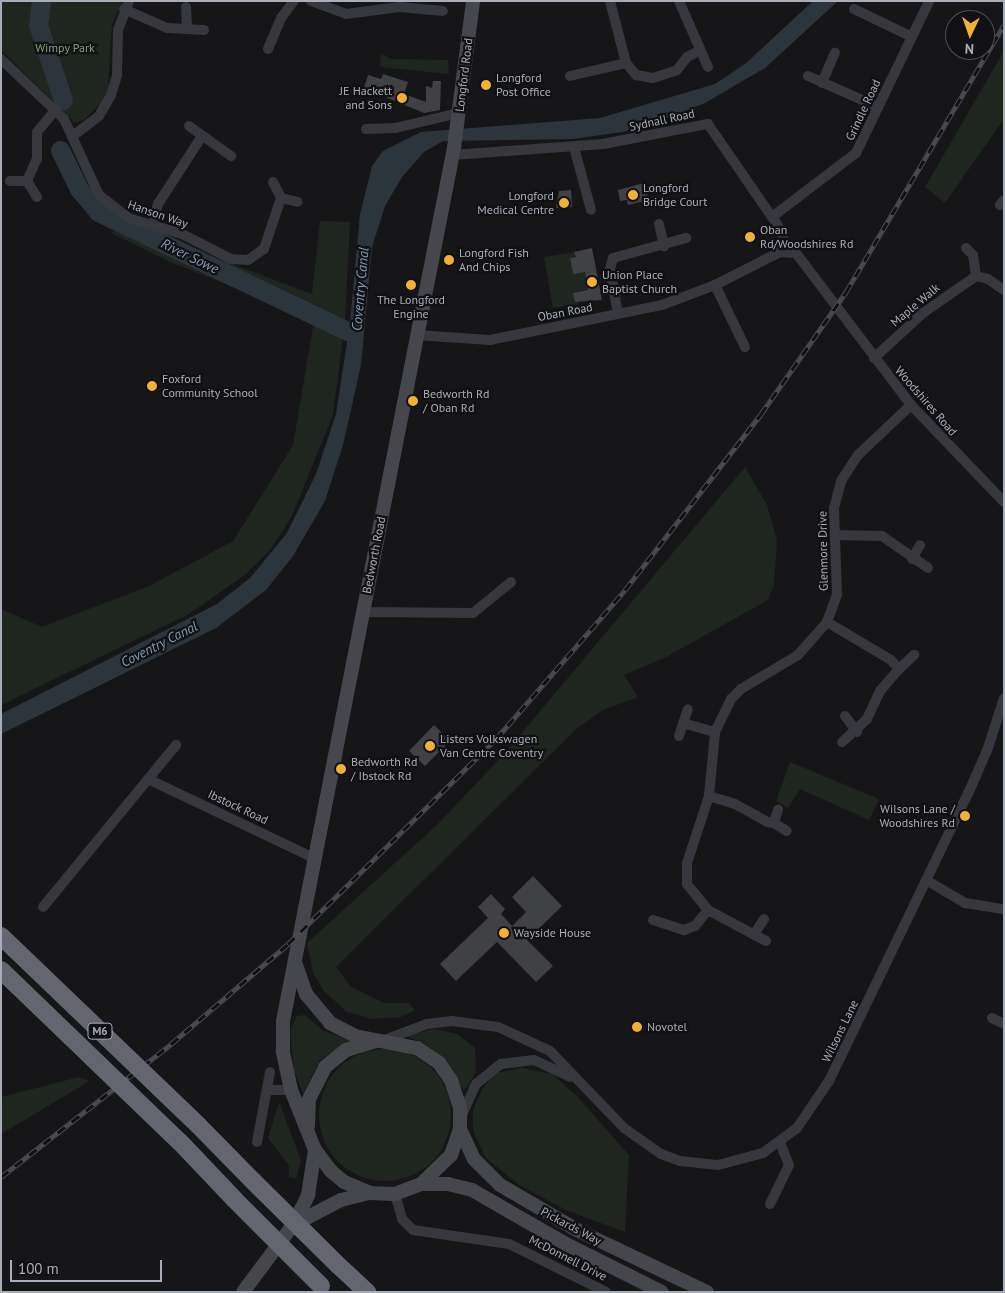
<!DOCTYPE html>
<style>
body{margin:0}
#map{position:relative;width:1005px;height:1293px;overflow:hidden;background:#161618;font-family:"PT Sans",sans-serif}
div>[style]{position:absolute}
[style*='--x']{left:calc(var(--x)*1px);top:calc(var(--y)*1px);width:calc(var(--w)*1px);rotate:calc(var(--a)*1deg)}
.green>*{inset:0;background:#1e261f}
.round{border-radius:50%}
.water>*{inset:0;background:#2c353c}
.river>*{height:19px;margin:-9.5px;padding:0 9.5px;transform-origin:9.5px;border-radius:9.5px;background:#2c353c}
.building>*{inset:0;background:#404145}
.street>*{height:10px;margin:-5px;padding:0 5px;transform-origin:5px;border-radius:5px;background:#37383d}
.secondary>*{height:14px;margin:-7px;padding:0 7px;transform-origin:7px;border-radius:7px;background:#45474d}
.highway>*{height:18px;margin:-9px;padding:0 9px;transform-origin:9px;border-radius:9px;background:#63666e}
.rail>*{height:5px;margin-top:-2.5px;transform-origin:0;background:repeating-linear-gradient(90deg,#111113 0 9px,#4a4c52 0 18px);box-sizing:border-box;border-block:1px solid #4a4c52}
.highway-bridge>*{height:18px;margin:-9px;padding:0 9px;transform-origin:9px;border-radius:9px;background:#63666e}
.dots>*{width:14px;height:14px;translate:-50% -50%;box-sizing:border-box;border:2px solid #111113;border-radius:50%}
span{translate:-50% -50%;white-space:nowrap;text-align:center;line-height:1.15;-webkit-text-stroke:4.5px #111113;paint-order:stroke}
.shield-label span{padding:1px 4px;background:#111113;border:1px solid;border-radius:4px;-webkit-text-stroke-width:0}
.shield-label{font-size:11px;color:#a8adb8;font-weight:700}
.park-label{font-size:12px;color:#7fa381}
.street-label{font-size:12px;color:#a8adb8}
.poi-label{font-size:12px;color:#a8adb8}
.left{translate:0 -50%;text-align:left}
.right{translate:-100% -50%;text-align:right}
.water-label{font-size:14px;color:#7f9bb3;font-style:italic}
.frame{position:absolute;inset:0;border:2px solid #a8adb8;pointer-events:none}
.north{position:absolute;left:945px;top:10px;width:50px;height:50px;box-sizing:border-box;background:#111113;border:1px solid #4d4f55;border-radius:50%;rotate:183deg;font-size:14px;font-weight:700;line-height:20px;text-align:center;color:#a8adb8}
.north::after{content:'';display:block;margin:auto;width:18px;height:22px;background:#f2b134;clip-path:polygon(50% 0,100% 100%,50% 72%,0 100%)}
.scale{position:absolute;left:10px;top:1260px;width:152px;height:22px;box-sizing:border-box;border:2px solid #a8adb8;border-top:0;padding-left:6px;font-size:15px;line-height:18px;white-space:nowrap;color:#a8adb8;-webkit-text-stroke:4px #111113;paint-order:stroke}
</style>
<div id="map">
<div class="green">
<i style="clip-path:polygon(1px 1px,123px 1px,112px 24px,108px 88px,103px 101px,84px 120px,75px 123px,1px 50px)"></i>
<i style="clip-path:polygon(1004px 51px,1004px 119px,945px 203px,925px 187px)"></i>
<i style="clip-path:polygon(381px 54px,391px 59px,448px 60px,449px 74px,380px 67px)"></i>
<i style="clip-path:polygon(320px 221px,350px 222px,345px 321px,333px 415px,292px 516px,271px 549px,246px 574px,189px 614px,1px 705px,1px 609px,42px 627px,149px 586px,233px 541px,293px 445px,313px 327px,309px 317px,175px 264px,111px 233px,121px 222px,312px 294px)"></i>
<i style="clip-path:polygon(574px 252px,576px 257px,570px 258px,573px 274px,585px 272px,588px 290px,574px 293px,578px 304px,553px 308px,544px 257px)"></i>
<i style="clip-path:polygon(745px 467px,767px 505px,777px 540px,774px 585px,768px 600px,666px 657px,624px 675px,638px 697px,603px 710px,576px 729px,336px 967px,351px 987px,384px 1003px,409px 1003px,415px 1010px,401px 1017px,372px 1019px,347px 1012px,324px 991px,313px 973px,307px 943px,438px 824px,504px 754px)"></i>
<i style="clip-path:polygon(790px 762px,879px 799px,869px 820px,800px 789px,788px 808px,776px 801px)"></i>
<i style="clip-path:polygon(305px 1015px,322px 1030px,350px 1041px,320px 1060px,303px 1094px,294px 1070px,290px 1031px,297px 1016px)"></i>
<i style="clip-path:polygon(434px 1029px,457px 1034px,475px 1048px,476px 1072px,464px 1091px,444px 1059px,421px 1042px,406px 1036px)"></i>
<i class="round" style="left:319px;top:1049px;width:132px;height:132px"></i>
<i style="clip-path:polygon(522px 1068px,552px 1074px,577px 1096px,629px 1155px,625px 1232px,568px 1211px,519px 1185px,486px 1158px,473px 1131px,473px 1110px,482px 1089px,496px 1073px)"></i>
<i style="clip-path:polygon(79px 1077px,90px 1081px,1px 1134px,1px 1097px)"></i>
<i style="clip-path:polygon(279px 1102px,301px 1160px,296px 1179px,289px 1177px,289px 1166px,268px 1138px)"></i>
</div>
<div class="water">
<i style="clip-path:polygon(813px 1px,838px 1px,765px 68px,705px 103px,663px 120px,622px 132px,573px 139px,443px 141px,424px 152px,402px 177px,385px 206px,372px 247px,361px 365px,343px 445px,325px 501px,293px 556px,266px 590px,216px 628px,1px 734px,1px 714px,217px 604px,250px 578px,287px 533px,316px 474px,336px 414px,350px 323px,360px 214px,372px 166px,383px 151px,421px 132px,600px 118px,715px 84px,745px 64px)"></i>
</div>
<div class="river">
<i style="--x:41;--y:1;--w:24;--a:97"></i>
<i style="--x:38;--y:25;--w:79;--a:71.6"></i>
<i style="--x:60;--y:150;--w:43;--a:64"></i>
<i style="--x:79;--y:189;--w:30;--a:50"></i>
<i style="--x:98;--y:212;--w:276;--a:25.5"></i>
</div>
<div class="building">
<i style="clip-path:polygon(383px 74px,408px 82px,404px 94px,426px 102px,426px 86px,432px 88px,433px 81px,441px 81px,440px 110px,424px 113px,364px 88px,368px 75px,381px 79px)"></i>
<i style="clip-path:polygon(644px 183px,649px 200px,628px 205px,627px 200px,620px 201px,618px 190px)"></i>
<i style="clip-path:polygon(571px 190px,572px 207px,556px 208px,559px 191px)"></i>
<i style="clip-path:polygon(592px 248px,602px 300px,575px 302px,573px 293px,588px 290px,585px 272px,573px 274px,570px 258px,576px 257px,574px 252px)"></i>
<i style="clip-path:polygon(434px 725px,450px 741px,425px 766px,409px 751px)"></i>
<i style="clip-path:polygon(533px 876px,562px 906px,527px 940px,553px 966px,536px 982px,497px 942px,456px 981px,440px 964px,488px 918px,478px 907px,491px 894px,505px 909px,501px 914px,512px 926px,526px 912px,512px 897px)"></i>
</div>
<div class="street">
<i style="--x:311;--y:1;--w:37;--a:20"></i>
<i style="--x:346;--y:14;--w:54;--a:-7.4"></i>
<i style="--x:400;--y:7;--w:43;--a:5.3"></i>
<i style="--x:610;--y:1;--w:64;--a:75.5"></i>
<i style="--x:626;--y:63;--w:16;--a:50"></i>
<i style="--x:636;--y:75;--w:17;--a:10"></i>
<i style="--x:653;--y:78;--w:25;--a:-18"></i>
<i style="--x:677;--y:70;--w:16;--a:-52"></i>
<i style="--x:687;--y:57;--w:13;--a:-27"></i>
<i style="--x:679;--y:1;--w:72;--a:66.3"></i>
<i style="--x:186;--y:7;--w:22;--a:87"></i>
<i style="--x:124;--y:9;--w:47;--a:23.8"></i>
<i style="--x:167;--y:28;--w:37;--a:3"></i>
<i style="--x:854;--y:9;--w:64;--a:25.8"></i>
<i style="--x:268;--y:49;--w:34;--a:-67"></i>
<i style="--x:281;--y:18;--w:21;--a:-53"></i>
<i style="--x:1;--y:59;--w:87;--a:43.6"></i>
<i style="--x:64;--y:119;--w:84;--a:65.3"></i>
<i style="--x:99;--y:195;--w:37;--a:38"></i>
<i style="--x:128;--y:218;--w:56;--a:16.5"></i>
<i style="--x:182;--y:234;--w:55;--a:27"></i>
<i style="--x:231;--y:259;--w:17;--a:3"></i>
<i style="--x:248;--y:260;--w:19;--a:-35"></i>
<i style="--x:264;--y:249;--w:54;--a:-71.6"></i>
<i style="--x:570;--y:76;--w:57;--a:-13.1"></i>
<i style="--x:808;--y:76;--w:77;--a:23.9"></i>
<i style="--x:822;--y:83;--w:33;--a:-67"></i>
<i style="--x:189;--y:126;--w:52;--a:35.5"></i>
<i style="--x:366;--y:129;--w:29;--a:-2"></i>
<i style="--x:395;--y:128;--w:66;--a:-13.2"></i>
<i style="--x:74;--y:135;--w:31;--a:-37"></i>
<i style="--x:99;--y:116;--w:24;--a:-60"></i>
<i style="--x:111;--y:95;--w:21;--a:-73"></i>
<i style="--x:117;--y:75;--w:45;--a:-88.7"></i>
<i style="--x:118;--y:30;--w:31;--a:-69"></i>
<i style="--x:574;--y:147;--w:65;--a:74.9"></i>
<i style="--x:453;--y:155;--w:150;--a:-4.2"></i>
<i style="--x:603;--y:144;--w:107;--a:-10.8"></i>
<i style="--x:708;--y:124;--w:124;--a:55.5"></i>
<i style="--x:778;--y:226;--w:27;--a:66"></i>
<i style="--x:10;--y:181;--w:17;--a:0"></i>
<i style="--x:27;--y:181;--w:19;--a:58"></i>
<i style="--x:27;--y:181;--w:24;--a:-66"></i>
<i style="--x:37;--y:159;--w:27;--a:-90"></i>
<i style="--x:37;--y:132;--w:30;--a:-50"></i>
<i style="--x:273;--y:182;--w:18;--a:63"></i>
<i style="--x:281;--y:198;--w:17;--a:13"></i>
<i style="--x:1000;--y:205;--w:6;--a:-51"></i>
<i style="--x:772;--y:217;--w:106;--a:-37.3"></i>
<i style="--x:856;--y:153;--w:169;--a:-64.3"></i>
<i style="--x:659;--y:224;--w:23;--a:77"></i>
<i style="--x:153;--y:225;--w:22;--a:-77"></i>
<i style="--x:158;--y:204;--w:81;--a:-57.1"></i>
<i style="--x:966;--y:248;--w:10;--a:45"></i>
<i style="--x:973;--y:255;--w:21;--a:82"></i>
<i style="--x:715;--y:285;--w:69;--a:64.2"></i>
<i style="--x:618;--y:314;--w:46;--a:-100.1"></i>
<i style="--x:610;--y:269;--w:11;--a:-75"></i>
<i style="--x:613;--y:258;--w:76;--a:-15.3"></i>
<i style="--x:416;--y:335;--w:74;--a:3.9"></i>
<i style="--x:490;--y:340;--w:176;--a:-11.5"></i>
<i style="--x:662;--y:305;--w:57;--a:-20.7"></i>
<i style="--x:715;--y:285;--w:73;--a:-26.9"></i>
<i style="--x:780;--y:252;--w:16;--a:4"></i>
<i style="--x:796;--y:253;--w:191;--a:52.9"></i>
<i style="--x:911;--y:405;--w:134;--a:46.2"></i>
<i style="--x:874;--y:358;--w:67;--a:-42.6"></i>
<i style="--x:923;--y:313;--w:65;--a:-34.9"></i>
<i style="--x:976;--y:276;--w:12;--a:14"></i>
<i style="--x:988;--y:279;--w:19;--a:35"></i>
<i style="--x:835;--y:535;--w:47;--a:1.2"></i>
<i style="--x:882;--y:536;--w:56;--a:34.8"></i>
<i style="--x:912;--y:559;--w:16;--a:-60"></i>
<i style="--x:363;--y:612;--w:110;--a:0.5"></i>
<i style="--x:473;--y:613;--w:49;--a:-39.2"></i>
<i style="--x:827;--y:622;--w:74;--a:30.7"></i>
<i style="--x:891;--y:660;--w:12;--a:48"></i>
<i style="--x:899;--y:669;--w:29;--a:131"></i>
<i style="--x:880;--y:691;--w:31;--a:115"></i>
<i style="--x:867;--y:719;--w:34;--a:137"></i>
<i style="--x:899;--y:669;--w:21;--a:-43"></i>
<i style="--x:845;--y:716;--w:20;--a:53"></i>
<i style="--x:683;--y:723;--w:33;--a:16"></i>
<i style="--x:679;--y:736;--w:28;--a:-72"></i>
<i style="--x:148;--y:779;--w:186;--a:25.5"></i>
<i style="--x:709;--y:796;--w:27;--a:17"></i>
<i style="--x:735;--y:804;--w:37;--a:29"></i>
<i style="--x:767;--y:822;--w:7;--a:8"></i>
<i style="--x:774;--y:823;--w:14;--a:-73"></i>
<i style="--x:774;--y:823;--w:15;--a:32"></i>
<i style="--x:926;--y:880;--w:45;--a:30.5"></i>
<i style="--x:965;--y:903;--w:39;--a:9"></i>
<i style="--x:43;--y:907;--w:210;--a:-50.6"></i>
<i style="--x:653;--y:920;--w:33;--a:18"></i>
<i style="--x:684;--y:930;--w:12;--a:-20"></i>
<i style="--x:695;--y:926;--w:21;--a:-51"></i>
<i style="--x:754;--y:934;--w:18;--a:-56"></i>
<i style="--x:766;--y:941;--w:66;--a:-151.9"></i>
<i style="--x:708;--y:910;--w:33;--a:-129"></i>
<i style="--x:687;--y:884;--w:21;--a:-90"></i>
<i style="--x:687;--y:863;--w:71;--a:-71.8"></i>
<i style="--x:709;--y:796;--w:64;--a:-84.6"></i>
<i style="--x:715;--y:732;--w:37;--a:-64"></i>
<i style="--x:731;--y:699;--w:14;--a:-45"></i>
<i style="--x:741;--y:689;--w:66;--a:-30.8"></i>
<i style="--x:798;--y:655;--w:44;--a:-48.7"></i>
<i style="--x:827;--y:622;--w:30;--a:-70"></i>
<i style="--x:837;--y:594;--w:86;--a:-92"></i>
<i style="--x:834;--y:508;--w:28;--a:-75"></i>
<i style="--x:841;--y:481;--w:31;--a:-57"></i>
<i style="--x:858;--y:455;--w:73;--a:-43.3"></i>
<i style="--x:992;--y:1018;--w:13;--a:27"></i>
<i style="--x:382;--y:1041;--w:48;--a:-20.7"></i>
<i style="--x:427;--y:1024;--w:25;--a:-7"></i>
<i style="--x:452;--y:1021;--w:46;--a:7.4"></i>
<i style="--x:498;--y:1027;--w:57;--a:24.8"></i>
<i style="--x:550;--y:1051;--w:107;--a:46.1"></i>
<i style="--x:624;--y:1128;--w:45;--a:35.1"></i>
<i style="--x:661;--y:1154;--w:20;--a:20"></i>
<i style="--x:680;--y:1161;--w:38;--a:6"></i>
<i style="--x:718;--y:1165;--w:47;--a:-14.9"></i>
<i style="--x:763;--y:1153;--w:42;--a:-36.3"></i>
<i style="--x:797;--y:1128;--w:57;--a:-55.8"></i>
<i style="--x:829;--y:1081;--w:319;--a:-64.2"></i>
<i style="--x:968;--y:794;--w:50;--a:-66.5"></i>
<i style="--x:988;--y:748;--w:52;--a:-72.3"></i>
<i style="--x:267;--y:1090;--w:24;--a:0"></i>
<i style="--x:462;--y:1115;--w:34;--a:-66"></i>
<i style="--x:476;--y:1084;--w:32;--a:-39"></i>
<i style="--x:501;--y:1064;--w:33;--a:-7"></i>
<i style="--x:534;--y:1060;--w:40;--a:25"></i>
<i style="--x:257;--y:1142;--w:71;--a:-79.5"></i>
<i style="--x:395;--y:1194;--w:26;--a:74"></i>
<i style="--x:402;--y:1219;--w:16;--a:45"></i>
<i style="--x:413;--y:1230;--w:97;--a:8.3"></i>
<i style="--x:509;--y:1244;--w:108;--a:26.3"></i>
<i style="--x:770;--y:1204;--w:43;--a:-64"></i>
<i style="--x:789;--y:1165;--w:24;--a:-112"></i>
</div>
<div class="secondary">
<i style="--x:295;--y:962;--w:34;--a:71"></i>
<i style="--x:306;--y:994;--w:38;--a:50"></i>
<i style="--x:330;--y:1023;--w:28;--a:27"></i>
<i style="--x:355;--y:1036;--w:63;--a:11"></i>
<i style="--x:417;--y:1048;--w:27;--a:34"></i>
<i style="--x:439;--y:1063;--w:21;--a:55"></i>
<i style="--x:451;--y:1080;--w:29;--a:72"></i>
<i style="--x:460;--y:1108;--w:21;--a:90"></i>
<i style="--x:460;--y:1129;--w:28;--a:109"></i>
<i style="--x:451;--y:1155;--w:42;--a:136"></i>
<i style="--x:421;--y:1184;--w:28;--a:159"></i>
<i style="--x:395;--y:1194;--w:25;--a:-178"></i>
<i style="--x:370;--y:1193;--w:28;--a:-157"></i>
<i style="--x:344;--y:1182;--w:17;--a:-140"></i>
<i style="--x:331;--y:1171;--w:26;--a:-127"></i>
<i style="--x:315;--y:1150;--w:65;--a:-111.8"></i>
<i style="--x:291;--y:1090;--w:40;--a:-102"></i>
<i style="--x:283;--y:1051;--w:30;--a:-90"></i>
<i style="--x:283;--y:1021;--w:890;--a:-78.92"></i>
<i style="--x:454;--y:148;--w:148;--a:-82.6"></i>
<i style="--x:308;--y:1126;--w:27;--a:-88"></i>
<i style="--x:309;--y:1099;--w:36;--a:-63"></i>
<i style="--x:325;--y:1067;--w:27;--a:-39"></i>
<i style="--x:346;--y:1050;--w:31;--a:-17"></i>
<i style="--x:460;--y:1129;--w:33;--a:65"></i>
<i style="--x:474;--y:1159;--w:37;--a:45"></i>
<i style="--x:500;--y:1185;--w:89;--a:30.3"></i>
<i style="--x:577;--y:1230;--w:144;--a:25.5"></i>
<i style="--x:421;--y:1184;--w:27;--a:0"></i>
<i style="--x:448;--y:1184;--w:25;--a:14"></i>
<i style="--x:472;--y:1190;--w:108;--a:29.9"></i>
<i style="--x:566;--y:1244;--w:107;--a:26.6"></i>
<i style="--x:293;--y:1225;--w:54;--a:-27.5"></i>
<i style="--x:341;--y:1200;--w:30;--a:-14"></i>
<i style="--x:243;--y:1292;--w:84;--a:-53.3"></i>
<i style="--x:293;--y:1225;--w:34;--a:-63"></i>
<i style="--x:308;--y:1195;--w:46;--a:-81.2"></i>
</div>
<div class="highway">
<i style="--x:198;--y:1125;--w:78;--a:45.5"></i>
<i style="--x:180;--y:1142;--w:79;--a:46.5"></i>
<i style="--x:338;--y:1265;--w:40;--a:43"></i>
</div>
<div class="rail">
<i style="--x:1;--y:1177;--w:216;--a:-38"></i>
<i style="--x:171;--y:1044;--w:154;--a:-40.5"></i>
<i style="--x:288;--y:944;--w:292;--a:-44.6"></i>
<i style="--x:496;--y:739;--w:197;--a:-49.1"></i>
<i style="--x:625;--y:590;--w:222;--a:-52.3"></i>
<i style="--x:761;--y:414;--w:149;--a:-55.1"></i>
<i style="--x:846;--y:292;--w:310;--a:-59.4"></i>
</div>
<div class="highway-bridge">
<i style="--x:1;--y:936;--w:273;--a:43.8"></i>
<i style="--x:1;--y:970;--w:248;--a:43.9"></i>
<i style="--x:253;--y:1181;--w:120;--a:44.7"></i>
<i style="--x:234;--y:1199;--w:123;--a:45"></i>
</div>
<div class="dots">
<i style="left:486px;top:85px;background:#f2b134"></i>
<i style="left:402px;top:98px;background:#f2b134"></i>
<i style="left:633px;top:195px;background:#f2b134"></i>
<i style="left:564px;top:203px;background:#f2b134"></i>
<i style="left:750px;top:237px;background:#f2b134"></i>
<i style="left:449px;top:260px;background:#f2b134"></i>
<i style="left:592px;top:282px;background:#f2b134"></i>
<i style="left:411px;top:285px;background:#f2b134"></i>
<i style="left:152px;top:386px;background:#f2b134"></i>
<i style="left:413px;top:401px;background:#f2b134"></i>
<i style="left:430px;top:746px;background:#f2b134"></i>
<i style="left:341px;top:769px;background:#f2b134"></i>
<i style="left:965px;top:816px;background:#f2b134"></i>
<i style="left:504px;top:933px;background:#f2b134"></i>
<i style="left:637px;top:1027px;background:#f2b134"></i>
</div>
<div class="shield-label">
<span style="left:100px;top:1031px">M6</span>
</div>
<div class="park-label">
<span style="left:65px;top:48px">Wimpy Park</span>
</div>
<div class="street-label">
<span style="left:464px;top:75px;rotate:-83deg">Longford Road</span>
<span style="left:863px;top:110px;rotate:-65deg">Grindle Road</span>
<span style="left:662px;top:120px;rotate:-12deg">Sydnall Road</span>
<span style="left:158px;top:214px;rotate:19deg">Hanson Way</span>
<span style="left:915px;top:305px;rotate:-40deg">Maple Walk</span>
<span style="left:565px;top:312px;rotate:-11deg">Oban Road</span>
<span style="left:926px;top:401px;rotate:49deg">Woodshires Road</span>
<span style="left:823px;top:551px;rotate:-91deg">Glenmore Drive</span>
<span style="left:374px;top:555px;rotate:-79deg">Bedworth Road</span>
<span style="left:238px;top:807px;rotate:25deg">Ibstock Road</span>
<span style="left:840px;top:1031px;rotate:-64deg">Wilsons Lane</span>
<span style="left:571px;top:1226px;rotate:28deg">Pickards Way</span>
<span style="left:568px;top:1258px;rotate:27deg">McDonnell Drive</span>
</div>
<div class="poi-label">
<span class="left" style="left:496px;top:85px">Longford<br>Post Office</span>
<span class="right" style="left:392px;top:98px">JE Hackett<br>and Sons</span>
<span class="left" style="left:643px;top:195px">Longford<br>Bridge Court</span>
<span class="right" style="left:554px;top:203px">Longford<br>Medical Centre</span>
<span class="left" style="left:760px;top:237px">Oban<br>Rd/Woodshires Rd</span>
<span class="left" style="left:459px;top:260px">Longford Fish<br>And Chips</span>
<span class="left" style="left:602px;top:282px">Union Place<br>Baptist Church</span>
<span style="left:411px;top:307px">The Longford<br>Engine</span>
<span class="left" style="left:162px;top:386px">Foxford<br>Community School</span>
<span class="left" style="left:423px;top:401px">Bedworth Rd<br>/ Oban Rd</span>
<span class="left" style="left:440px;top:746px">Listers Volkswagen<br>Van Centre Coventry</span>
<span class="left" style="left:351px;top:769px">Bedworth Rd<br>/ Ibstock Rd</span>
<span class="right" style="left:955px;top:816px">Wilsons Lane /<br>Woodshires Rd</span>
<span class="left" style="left:514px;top:933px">Wayside House</span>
<span class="left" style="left:647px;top:1027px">Novotel</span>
</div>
<div class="water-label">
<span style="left:190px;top:256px;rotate:26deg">River Sowe</span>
<span style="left:360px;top:289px;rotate:-85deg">Coventry Canal</span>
<span style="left:159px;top:644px;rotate:-27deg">Coventry Canal</span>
</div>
<div class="frame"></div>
<div class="north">N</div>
<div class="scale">100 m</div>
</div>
